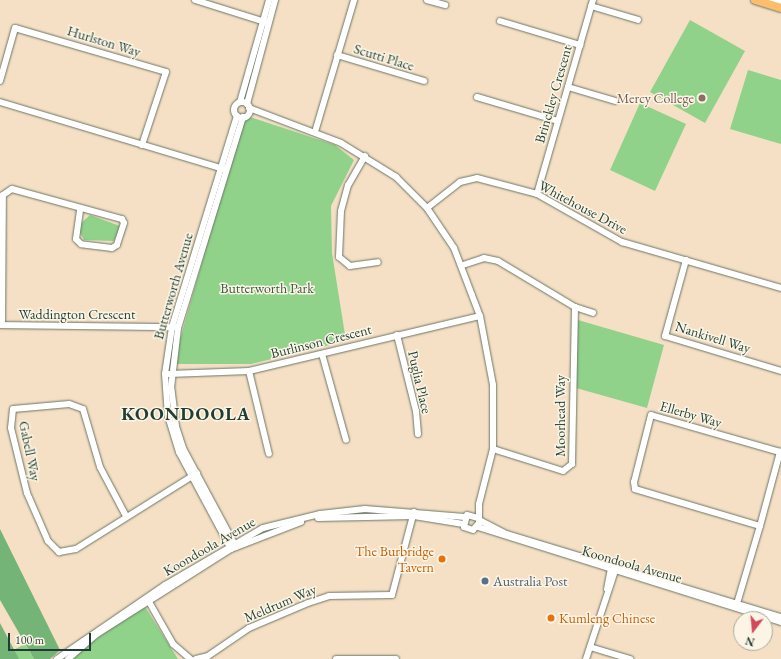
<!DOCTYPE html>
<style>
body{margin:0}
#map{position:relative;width:781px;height:659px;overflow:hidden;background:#f6e0c5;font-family:"EB Garamond",serif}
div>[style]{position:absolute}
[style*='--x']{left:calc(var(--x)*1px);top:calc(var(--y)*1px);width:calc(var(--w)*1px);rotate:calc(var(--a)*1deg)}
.green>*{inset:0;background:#90d28a}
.forest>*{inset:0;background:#74b476}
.roads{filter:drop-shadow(0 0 1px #6a7667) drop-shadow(0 0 1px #6a7667)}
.minor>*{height:6px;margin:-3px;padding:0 3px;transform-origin:3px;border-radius:3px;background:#fff}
.minor>.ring{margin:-3px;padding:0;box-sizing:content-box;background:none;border:6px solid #fff;border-radius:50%}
.major>*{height:8px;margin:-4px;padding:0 4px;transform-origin:4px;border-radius:4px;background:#fabe6d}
.dots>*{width:11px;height:11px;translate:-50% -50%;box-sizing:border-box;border:2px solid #fcf5e5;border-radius:50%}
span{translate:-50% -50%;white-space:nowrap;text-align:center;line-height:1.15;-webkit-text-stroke:3px #fcf5e5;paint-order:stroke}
.street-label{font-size:14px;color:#1f3d34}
.education-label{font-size:14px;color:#785e54}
.right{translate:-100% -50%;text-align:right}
.park-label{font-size:14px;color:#365b45}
.food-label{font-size:14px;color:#c56008}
.left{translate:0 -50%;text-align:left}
.service-label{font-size:14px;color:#4e5e75}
.district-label{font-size:18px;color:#1f3d34;font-weight:700;letter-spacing:1px}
.north{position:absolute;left:733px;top:611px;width:40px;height:40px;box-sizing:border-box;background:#fcf5e5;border:1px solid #a4ab9e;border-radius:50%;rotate:196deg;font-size:11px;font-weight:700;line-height:16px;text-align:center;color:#1f3d34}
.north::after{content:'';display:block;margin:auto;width:14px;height:18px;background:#d1495b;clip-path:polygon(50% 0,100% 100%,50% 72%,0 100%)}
.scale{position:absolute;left:8px;top:633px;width:83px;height:18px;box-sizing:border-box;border:2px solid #1f3d34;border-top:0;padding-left:5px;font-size:12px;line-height:14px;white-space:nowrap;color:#1f3d34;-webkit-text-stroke:3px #fcf5e5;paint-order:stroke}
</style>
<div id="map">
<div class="green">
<i style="clip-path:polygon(690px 20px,745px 51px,705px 123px,650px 92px)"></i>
<i style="clip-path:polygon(748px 70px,781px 80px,781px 144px,730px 129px)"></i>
<i style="clip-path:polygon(640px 103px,686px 124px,655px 191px,610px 170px)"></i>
<i style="clip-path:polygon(244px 115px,335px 145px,354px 160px,331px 206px,332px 253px,346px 341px,251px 364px,173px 364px)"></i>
<i style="clip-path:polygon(90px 215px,120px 226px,114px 241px,84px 240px,80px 233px,80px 224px)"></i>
<i style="clip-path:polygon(578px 320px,664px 345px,647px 408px,576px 388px)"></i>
<i style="clip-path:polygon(144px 605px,178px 659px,72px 659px,89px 644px)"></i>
<i style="clip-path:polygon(25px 644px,34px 659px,0 659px,0 657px)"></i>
</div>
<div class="forest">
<i style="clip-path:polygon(0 529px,60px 650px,50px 659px,34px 659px,0 600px)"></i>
<i style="clip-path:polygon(0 623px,19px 659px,0 659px)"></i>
</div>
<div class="roads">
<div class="minor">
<i style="--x:195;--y:0;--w:73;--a:17.4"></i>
<i style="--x:427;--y:0;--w:19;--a:16"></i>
<i style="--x:771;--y:0;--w:10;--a:17"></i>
<i style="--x:591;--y:6;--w:49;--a:16.6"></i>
<i style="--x:500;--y:21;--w:84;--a:16.7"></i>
<i style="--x:337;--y:55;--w:91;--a:16.6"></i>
<i style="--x:0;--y:81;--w:55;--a:-74.2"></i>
<i style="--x:15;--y:28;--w:157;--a:16.2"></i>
<i style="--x:166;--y:72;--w:77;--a:108.2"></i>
<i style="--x:568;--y:87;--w:49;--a:16.6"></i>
<i style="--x:477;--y:97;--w:84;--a:16.5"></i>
<i style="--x:0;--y:102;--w:233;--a:16.7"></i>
<i style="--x:240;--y:102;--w:106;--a:-74.1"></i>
<i class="ring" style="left:234px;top:102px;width:10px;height:10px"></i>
<i style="--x:247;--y:104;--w:108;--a:-74.9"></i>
<i style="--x:249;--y:108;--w:98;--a:20.8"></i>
<i style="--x:341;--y:143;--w:65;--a:31.7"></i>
<i style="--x:396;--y:177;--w:44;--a:45"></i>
<i style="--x:427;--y:208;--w:48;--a:56"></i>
<i style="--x:454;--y:248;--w:73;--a:69.1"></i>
<i style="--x:480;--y:316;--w:70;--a:79.3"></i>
<i style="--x:493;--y:385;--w:64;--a:90"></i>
<i style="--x:493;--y:449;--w:57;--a:104.3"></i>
<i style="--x:479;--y:504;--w:19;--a:90"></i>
<i style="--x:479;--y:523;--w:9;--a:131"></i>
<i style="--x:473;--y:530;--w:9;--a:-162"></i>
<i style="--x:464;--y:527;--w:12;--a:-76"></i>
<i style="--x:467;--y:515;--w:11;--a:15"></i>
<i style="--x:315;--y:132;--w:138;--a:-73.5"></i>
<i style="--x:365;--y:156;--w:34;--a:120"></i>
<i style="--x:348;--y:185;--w:27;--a:105"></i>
<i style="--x:341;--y:211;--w:46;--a:92.5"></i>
<i style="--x:339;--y:257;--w:14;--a:39"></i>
<i style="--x:350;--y:266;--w:28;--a:-8"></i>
<i style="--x:537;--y:194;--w:202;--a:-73.9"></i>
<i style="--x:427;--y:208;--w:42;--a:-38.2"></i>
<i style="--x:460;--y:182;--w:17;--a:-13"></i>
<i style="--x:477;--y:178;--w:62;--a:14.9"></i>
<i style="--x:537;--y:194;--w:98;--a:29.5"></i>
<i style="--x:622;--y:242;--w:166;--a:16.1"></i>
<i style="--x:686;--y:260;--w:79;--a:105.4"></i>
<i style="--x:665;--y:336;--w:121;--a:16.8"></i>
<i style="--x:463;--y:265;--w:22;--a:-18"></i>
<i style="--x:484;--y:258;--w:14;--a:12"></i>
<i style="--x:498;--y:261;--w:90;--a:30.9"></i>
<i style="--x:575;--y:307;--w:157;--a:91.1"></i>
<i style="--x:572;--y:464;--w:11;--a:142"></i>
<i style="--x:563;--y:471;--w:73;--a:-162.6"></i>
<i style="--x:575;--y:307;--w:19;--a:18"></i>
<i style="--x:0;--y:325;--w:174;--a:0.7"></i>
<i style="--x:2;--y:325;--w:130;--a:-89.6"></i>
<i style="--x:3;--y:195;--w:11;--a:-34"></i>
<i style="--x:12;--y:189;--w:114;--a:15.3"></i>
<i style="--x:122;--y:219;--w:4;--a:63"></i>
<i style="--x:124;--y:223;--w:23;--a:108"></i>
<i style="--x:117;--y:245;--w:6;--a:149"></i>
<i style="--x:112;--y:248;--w:31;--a:-173"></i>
<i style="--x:81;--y:244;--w:7;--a:-135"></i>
<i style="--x:76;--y:239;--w:30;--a:-82"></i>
<i style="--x:397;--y:335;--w:78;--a:76"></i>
<i style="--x:416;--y:411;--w:23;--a:85"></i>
<i style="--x:322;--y:354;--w:89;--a:74.4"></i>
<i style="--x:249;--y:371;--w:85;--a:76.5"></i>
<i style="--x:169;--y:374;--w:80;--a:-2.1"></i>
<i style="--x:249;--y:371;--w:237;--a:-13.4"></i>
<i style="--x:126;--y:516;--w:55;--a:-118"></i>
<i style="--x:100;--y:467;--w:60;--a:-106.3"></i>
<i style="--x:83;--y:409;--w:15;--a:-160"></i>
<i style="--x:69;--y:404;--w:56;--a:174.9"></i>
<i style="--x:13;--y:409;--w:19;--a:96"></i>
<i style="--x:11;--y:428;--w:67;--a:76.2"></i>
<i style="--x:27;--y:493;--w:52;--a:66.4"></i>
<i style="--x:48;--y:541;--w:16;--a:45"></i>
<i style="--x:59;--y:552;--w:17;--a:-10"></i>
<i style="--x:76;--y:549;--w:143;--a:-32.1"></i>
<i style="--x:318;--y:518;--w:96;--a:-1.2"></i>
<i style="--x:414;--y:516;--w:50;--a:9.3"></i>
<i style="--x:479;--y:520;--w:31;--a:27"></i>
<i style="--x:507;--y:534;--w:286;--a:16.9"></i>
<i style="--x:478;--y:527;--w:318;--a:17.4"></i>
<i style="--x:236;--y:547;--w:112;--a:-118.2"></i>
<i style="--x:183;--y:448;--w:23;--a:-108"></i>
<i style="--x:176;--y:426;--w:38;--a:-97"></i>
<i style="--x:171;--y:388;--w:60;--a:-83.3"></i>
<i style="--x:178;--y:328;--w:221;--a:-72.9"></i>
<i style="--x:231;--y:549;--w:110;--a:-118.2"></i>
<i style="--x:179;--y:452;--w:37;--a:-107"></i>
<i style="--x:168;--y:417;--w:43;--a:-94"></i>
<i style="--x:165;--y:374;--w:48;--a:-81.5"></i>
<i style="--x:172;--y:327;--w:221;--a:-72.9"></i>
<i style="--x:607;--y:589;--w:21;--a:-79"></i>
<i style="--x:148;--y:600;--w:51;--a:60.4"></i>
<i style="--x:173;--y:644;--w:23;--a:41"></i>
<i style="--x:736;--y:607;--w:84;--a:-73.5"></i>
<i style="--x:760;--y:526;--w:77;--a:-74.9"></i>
<i style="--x:780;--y:452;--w:134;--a:-164"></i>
<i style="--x:651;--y:415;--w:69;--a:104.2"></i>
<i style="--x:634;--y:482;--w:7;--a:82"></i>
<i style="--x:635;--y:489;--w:130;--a:16.5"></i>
<i style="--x:590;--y:647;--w:42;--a:16.7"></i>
<i style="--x:57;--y:659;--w:131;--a:-34.4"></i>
<i style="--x:165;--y:585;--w:113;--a:-30.2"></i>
<i style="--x:263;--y:528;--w:59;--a:-13.8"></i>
<i style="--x:320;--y:514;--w:45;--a:-6.3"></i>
<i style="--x:365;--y:509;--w:100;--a:4.6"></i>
<i style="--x:68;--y:659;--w:38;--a:-41"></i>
<i style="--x:97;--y:634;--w:159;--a:-32.4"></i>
<i style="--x:231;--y:549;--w:75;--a:-21.1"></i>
<i style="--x:196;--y:659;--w:12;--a:-14"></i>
<i style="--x:208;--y:656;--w:50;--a:-34.3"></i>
<i style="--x:249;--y:628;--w:64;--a:-23"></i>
<i style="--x:308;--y:603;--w:22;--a:-18"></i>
<i style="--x:329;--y:596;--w:63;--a:-0.9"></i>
<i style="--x:392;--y:595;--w:86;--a:-75.2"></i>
<i style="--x:336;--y:659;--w:60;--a:0"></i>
<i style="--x:586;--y:659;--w:96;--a:-71.8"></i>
</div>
<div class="major">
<i style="--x:755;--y:0;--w:27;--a:17"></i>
</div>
</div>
<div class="dots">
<i style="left:702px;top:98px;background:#8d6e63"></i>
<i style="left:442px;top:559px;background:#e8710a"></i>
<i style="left:485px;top:581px;background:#5c6f8a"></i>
<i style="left:551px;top:618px;background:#e8710a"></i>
</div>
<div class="street-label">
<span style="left:104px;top:41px;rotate:17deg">Hurlston Way</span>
<span style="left:384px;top:57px;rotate:17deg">Scutti Place</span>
<span style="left:553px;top:94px;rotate:-74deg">Brinckley Crescent</span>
<span style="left:583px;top:207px;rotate:28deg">Whitehouse Drive</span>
<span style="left:173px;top:286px;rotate:-74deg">Butterworth Avenue</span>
<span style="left:77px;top:314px">Waddington Crescent</span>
<span style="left:713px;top:337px;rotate:17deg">Nankivell Way</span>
<span style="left:321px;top:341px;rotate:-14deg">Burlinson Crescent</span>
<span style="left:420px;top:382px;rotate:77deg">Puglia Place</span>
<span style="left:691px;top:414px;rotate:16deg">Ellerby Way</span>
<span style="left:560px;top:416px;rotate:-90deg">Moorhead Way</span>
<span style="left:30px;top:451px;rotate:78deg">Gabell Way</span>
<span style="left:209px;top:546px;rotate:-30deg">Koondoola Avenue</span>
<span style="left:632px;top:564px;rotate:16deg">Koondoola Avenue</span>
<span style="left:280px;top:603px;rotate:-23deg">Meldrum Way</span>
</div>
<div class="education-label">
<span class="right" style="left:694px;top:98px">Mercy College</span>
</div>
<div class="park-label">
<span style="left:267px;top:288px">Butterworth Park</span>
</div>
<div class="food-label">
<span class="right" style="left:434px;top:559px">The Burbridge<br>Tavern</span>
<span class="left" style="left:559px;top:618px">Kumleng Chinese</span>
</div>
<div class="service-label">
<span class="left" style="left:493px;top:581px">Australia Post</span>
</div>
<div class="district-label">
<span style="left:186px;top:414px">KOONDOOLA</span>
</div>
<div class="north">N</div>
<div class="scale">100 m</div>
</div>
